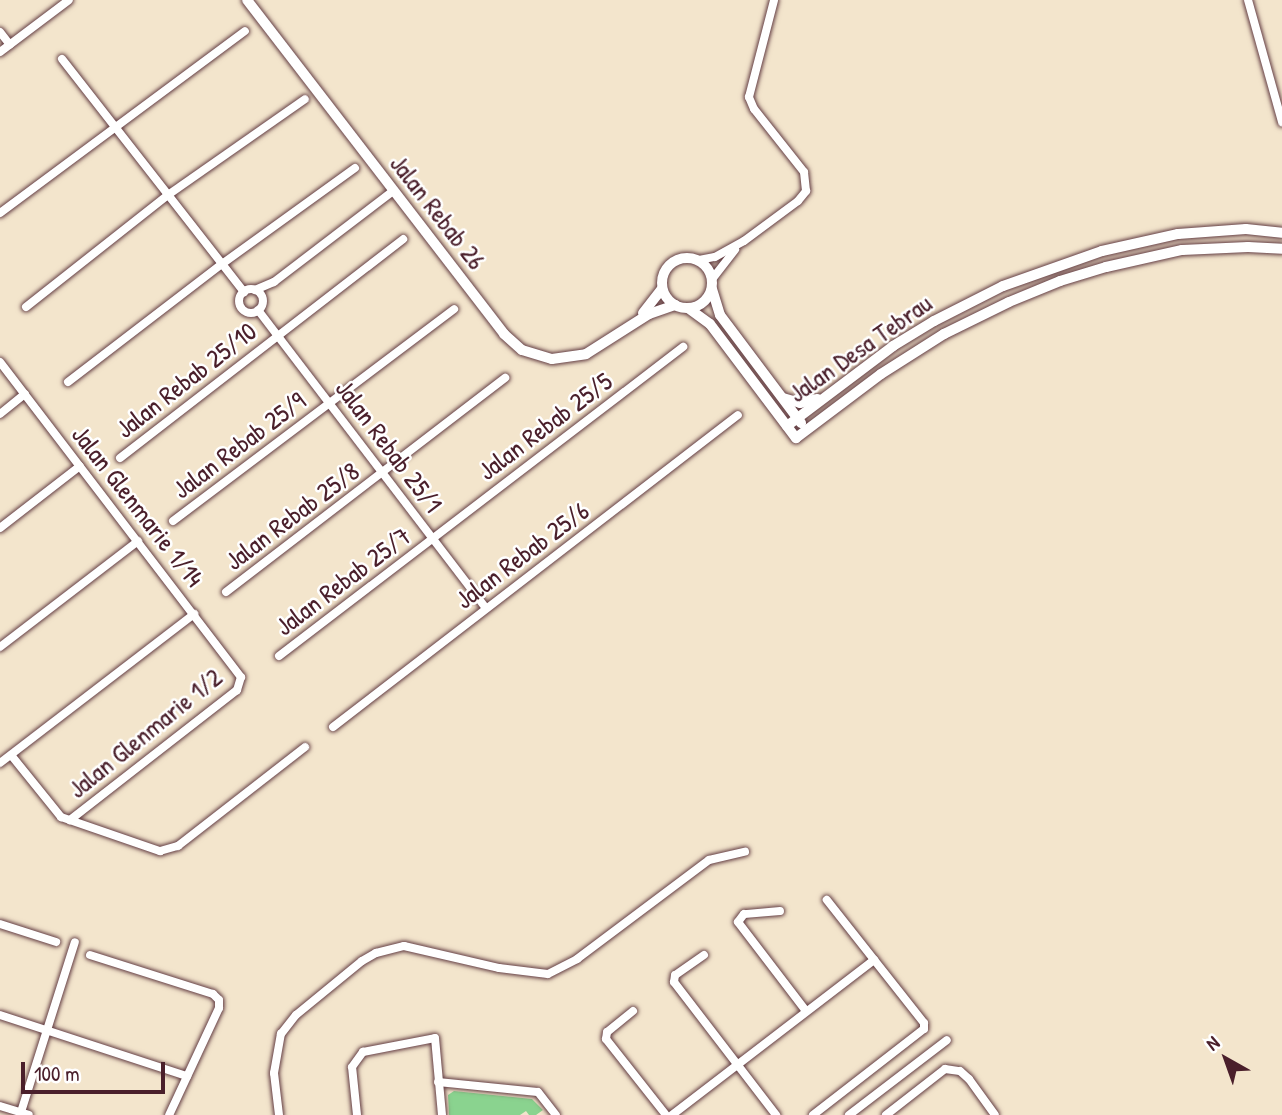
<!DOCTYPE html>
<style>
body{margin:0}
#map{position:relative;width:1282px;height:1115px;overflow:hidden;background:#f3e5cc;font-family:"Patrick Hand",sans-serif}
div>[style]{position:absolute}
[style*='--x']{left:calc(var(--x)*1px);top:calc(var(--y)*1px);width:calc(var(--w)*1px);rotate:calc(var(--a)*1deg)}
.green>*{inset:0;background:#8ad38f}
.roads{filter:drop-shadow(0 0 2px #633d43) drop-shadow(0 0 2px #633d43)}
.street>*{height:8px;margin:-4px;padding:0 4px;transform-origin:4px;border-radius:4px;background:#fff}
.street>.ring{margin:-4px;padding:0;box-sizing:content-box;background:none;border:8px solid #fff;border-radius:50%}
.secondary>*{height:10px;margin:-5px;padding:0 5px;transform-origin:5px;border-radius:5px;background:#fff}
.secondary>.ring{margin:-5px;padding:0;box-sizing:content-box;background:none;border:10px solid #fff;border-radius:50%}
span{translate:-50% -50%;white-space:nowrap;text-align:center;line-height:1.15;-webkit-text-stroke:5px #fff;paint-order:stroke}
.street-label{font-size:26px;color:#4a1f2b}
.north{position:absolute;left:1191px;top:1024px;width:70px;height:70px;-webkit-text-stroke:5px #fff;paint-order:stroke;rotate:320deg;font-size:19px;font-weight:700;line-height:28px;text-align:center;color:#4a1f2b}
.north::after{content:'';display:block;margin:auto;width:24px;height:32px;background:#4a1f2b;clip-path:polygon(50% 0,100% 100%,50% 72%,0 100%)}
.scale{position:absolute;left:21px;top:1062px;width:144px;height:32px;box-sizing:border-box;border:4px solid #4a1f2b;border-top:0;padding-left:9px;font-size:21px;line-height:24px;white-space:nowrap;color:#4a1f2b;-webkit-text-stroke:5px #fff;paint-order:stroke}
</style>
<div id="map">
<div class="green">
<i style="clip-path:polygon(454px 1091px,532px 1099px,543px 1110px,536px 1115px,529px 1115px,526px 1111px,520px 1115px,449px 1115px,448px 1095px)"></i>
</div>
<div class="roads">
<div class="street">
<i style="--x:1248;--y:0;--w:127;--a:74.4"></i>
<i style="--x:0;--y:32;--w:16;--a:52"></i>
<i style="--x:0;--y:52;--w:86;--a:-37"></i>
<i style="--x:62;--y:59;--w:296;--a:52"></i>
<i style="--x:0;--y:213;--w:305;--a:-36.6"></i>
<i style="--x:699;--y:260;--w:16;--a:-11"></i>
<i style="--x:715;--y:257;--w:33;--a:-29"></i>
<i style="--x:744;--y:241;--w:67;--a:-36.5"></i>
<i style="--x:798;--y:201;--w:13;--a:-51"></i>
<i style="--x:806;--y:191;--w:19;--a:-96"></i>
<i style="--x:804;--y:172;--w:80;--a:-128.4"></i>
<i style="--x:754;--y:109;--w:13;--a:-113"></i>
<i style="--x:749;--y:97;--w:100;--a:-75.5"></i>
<i style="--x:713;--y:278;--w:36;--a:-52"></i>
<i class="ring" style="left:239px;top:289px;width:16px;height:16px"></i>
<i style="--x:255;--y:290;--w:21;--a:-23"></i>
<i style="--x:274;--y:282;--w:150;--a:-37.4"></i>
<i style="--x:26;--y:307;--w:181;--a:-38.3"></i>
<i style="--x:168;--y:195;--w:167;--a:-35"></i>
<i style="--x:258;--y:310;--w:375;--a:52.6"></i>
<i style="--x:0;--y:362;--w:397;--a:52.6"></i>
<i style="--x:241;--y:677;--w:14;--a:107"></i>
<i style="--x:237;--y:690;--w:212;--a:142.1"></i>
<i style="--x:68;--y:382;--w:194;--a:-37.5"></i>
<i style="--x:222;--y:264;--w:164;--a:-35.8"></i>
<i style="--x:0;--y:414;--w:32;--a:-39"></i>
<i style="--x:120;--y:458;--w:358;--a:-37.7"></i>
<i style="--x:173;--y:521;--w:352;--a:-37"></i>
<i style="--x:0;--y:528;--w:101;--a:-37.8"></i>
<i style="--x:226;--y:592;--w:352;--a:-37.5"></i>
<i style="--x:0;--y:647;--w:174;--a:-37.5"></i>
<i style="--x:279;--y:656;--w:509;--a:-37.41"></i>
<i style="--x:333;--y:727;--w:511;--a:-37.61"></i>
<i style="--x:11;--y:755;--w:80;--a:51.1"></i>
<i style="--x:61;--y:817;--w:105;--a:19"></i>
<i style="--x:160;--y:851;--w:19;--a:-16"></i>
<i style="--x:178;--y:846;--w:161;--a:-37.9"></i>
<i style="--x:0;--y:763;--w:245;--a:-37.5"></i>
<i style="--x:780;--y:911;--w:36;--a:175"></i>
<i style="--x:744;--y:914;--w:10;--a:127"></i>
<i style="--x:738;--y:922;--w:112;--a:52.6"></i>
<i style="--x:0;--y:924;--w:59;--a:17.8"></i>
<i style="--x:90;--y:955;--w:129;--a:17.6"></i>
<i style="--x:213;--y:994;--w:8;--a:45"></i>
<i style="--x:219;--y:1000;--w:8;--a:90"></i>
<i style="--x:219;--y:1008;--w:118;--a:115"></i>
<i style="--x:704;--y:955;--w:35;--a:145"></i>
<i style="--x:675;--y:975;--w:7;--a:98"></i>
<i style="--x:674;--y:982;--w:168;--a:52.5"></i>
<i style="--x:633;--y:1011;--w:33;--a:141"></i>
<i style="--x:607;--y:1032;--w:7;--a:98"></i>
<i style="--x:606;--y:1039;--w:97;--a:51.7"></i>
<i style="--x:0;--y:1015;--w:197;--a:18.1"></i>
<i style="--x:438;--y:1082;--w:100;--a:5.7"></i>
<i style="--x:538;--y:1092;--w:29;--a:52"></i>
<i style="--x:0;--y:1106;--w:30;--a:17"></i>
<i style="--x:21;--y:1112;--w:178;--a:-72.4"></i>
<i style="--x:279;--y:1115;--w:42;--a:-96.8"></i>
<i style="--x:274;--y:1073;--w:40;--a:-80"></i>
<i style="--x:281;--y:1034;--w:24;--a:-52"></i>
<i style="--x:296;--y:1015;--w:85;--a:-39.3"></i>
<i style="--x:362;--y:961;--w:16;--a:-30"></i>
<i style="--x:376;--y:953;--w:29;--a:-14"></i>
<i style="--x:404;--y:946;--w:98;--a:13"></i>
<i style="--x:499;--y:968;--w:49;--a:7"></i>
<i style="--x:548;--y:974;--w:33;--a:-27"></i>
<i style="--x:577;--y:959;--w:165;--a:-36.9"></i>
<i style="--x:709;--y:860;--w:37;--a:-13"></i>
<i style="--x:357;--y:1115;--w:48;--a:-95.9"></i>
<i style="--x:352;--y:1067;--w:19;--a:-54"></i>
<i style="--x:363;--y:1052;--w:73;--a:-11"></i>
<i style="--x:435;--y:1038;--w:77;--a:84.8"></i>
<i style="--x:672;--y:1115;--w:255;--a:-37.5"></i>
<i style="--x:813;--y:1115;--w:140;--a:-37.8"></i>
<i style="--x:924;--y:1029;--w:6;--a:-90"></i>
<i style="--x:924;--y:1023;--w:157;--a:-128.3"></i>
<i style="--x:849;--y:1115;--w:123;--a:-37.4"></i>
<i style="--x:886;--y:1115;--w:75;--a:-37.9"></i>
<i style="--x:945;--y:1069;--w:15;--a:8"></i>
<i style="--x:960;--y:1071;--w:12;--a:42"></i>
<i style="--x:969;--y:1079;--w:44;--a:54.2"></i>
</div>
<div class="secondary">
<i style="--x:247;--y:0;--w:421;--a:52.4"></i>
<i style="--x:504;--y:334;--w:24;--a:42"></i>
<i style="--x:522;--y:350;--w:31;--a:17"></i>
<i style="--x:552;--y:359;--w:34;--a:-8"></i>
<i style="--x:586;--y:354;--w:75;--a:-32.4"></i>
<i style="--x:649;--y:314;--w:28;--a:-19"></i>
<i class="ring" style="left:662px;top:258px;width:40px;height:40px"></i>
<i style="--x:712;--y:289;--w:27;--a:73"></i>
<i style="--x:720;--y:315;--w:135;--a:53.1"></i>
<i style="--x:688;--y:308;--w:27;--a:36"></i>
<i style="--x:710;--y:324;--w:143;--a:53"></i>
<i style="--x:796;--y:438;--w:106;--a:-37"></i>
<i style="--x:881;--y:374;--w:75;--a:-32.4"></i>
<i style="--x:944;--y:334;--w:72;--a:-26.2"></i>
<i style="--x:1009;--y:302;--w:55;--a:-22.4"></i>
<i style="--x:1060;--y:281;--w:48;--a:-16.9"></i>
<i style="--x:1106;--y:267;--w:78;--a:-12.6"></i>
<i style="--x:1182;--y:250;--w:66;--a:-2.6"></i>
<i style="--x:1248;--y:247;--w:34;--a:3"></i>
<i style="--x:643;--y:313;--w:31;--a:-52"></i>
<i style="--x:783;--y:398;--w:18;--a:16"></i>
<i style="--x:800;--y:403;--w:18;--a:-13"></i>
<i style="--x:787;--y:426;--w:133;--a:-37"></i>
<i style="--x:893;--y:346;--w:48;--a:-31.4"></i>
<i style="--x:934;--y:321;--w:77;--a:-26.9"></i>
<i style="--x:1003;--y:286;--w:105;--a:-19.5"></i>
<i style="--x:1102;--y:251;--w:78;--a:-12.6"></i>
<i style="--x:1178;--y:234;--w:68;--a:-4.2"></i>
<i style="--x:1246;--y:229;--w:36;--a:6"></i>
</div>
</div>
<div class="street-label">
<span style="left:438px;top:212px;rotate:52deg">Jalan Rebab 26</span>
<span style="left:860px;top:348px;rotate:-35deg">Jalan Desa Tebrau</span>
<span style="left:186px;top:380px;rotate:-38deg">Jalan Rebab 25/10</span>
<span style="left:545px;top:426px;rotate:-37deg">Jalan Rebab 25/5</span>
<span style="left:239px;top:445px;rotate:-37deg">Jalan Rebab 25/9</span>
<span style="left:389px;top:446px;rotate:53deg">Jalan Rebab 25/1</span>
<span style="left:138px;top:506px;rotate:52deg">Jalan Glenmarie 1/14</span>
<span style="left:292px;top:516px;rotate:-37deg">Jalan Rebab 25/8</span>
<span style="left:522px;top:555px;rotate:-37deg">Jalan Rebab 25/6</span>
<span style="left:343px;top:581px;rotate:-37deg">Jalan Rebab 25/7</span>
<span style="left:145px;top:733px;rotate:-39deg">Jalan Glenmarie 1/2</span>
</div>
<div class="north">N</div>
<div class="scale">100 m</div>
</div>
